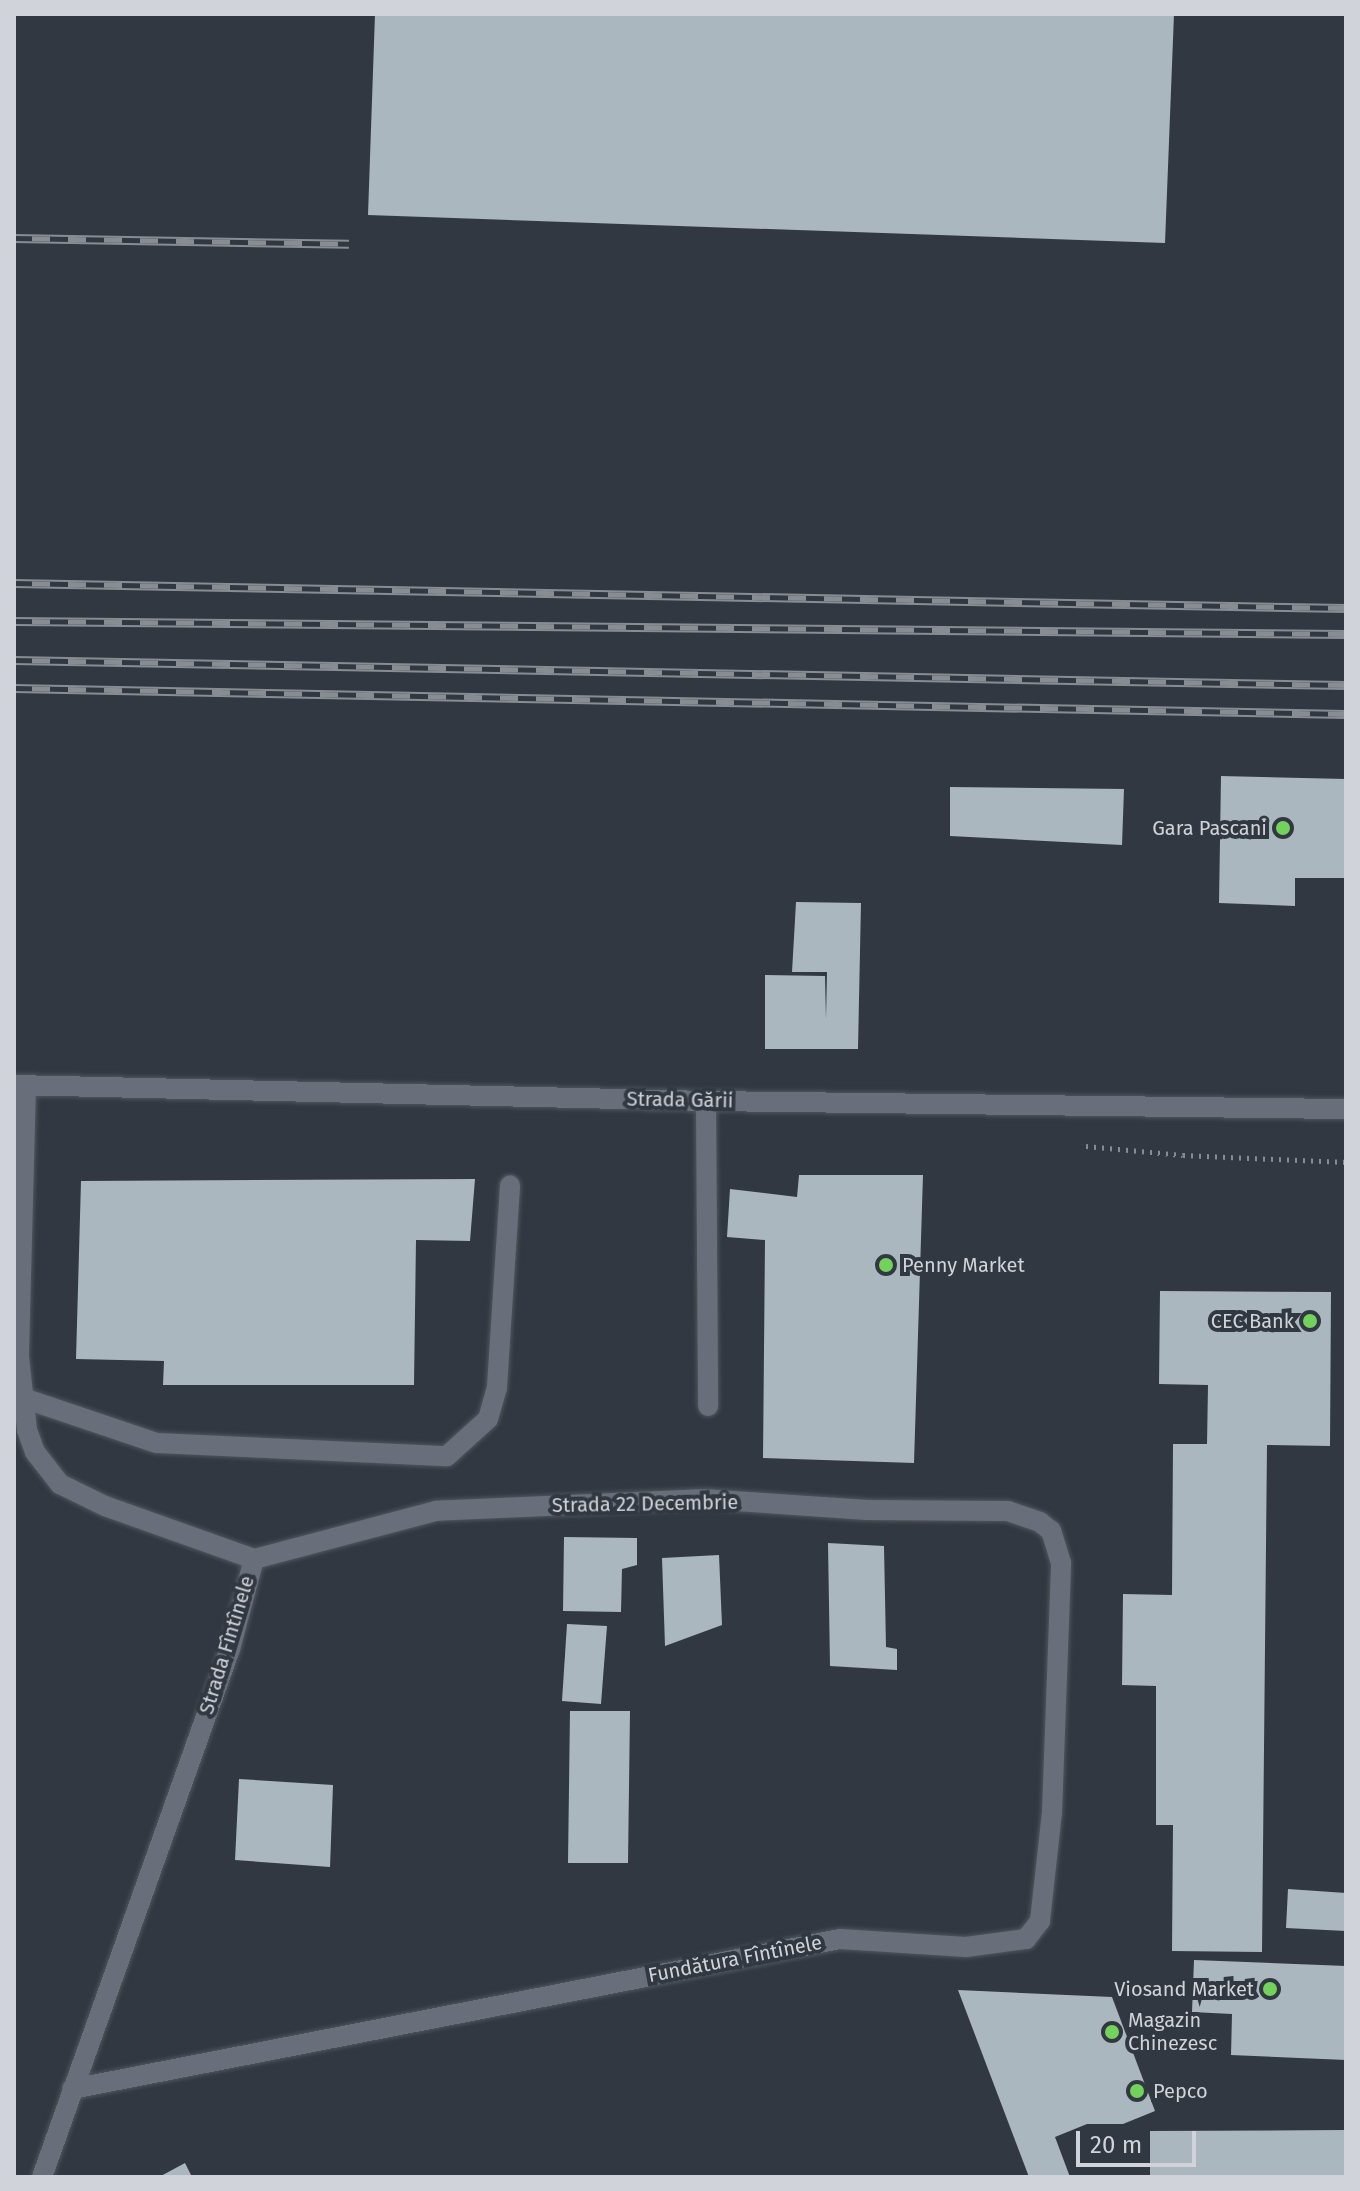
<!DOCTYPE html>
<meta charset="utf-8">
<style>
body{margin:0}
#map{position:relative;width:1360px;height:2191px;overflow:hidden;background:#323841;font-family:"Fira Sans",sans-serif}
div>[style]{position:absolute}
[style*='--x']{left:calc(var(--x)*1px);top:calc(var(--y)*1px);width:calc(var(--w)*1px);rotate:calc(var(--a)*1deg)}
.building>*{inset:0;background:#aab7bf}
.path>*{height:5px;margin-top:-2.5px;transform-origin:0;background:repeating-linear-gradient(90deg,#878b93 0 2px,transparent 0 8px)}
.roads{filter:drop-shadow(0 0 2px #51555d) drop-shadow(0 0 2px #51555d)}
.service>*{height:20px;margin:-10px;padding:0 10px;transform-origin:10px;border-radius:10px;background:#696f7a}
.minor>*{height:20px;margin:-10px;padding:0 10px;transform-origin:10px;border-radius:10px;background:#696f7a}
.tertiary>*{height:20px;margin:-10px;padding:0 10px;transform-origin:10px;border-radius:10px;background:#696f7a}
.rail>*{height:9px;margin-top:-4.5px;transform-origin:0;background:repeating-linear-gradient(90deg,#323841 0 18px,#888d94 0 36px);box-sizing:border-box;border-block:2px solid #888d94}
.dots>*{width:22px;height:22px;translate:-50% -50%;box-sizing:border-box;border:4px solid #323841;border-radius:50%}
span{translate:-50% -50%;white-space:nowrap;text-align:center;line-height:1.15;-webkit-text-stroke:8px #323841;paint-order:stroke}
.poi-label{font-size:20px;color:#d0d3d9}
.right{translate:-100% -50%;text-align:right}
.left{translate:0 -50%;text-align:left}
.street-label{font-size:20px;color:#d0d3d9}
.frame{position:absolute;inset:0;border:16px solid #d0d3d9;pointer-events:none}
.scale{position:absolute;left:1076px;top:2131px;width:120px;height:36px;box-sizing:border-box;border:4px solid #d0d3d9;border-top:0;padding-left:10px;font-size:24px;line-height:28px;white-space:nowrap;color:#d0d3d9;-webkit-text-stroke:6px #323841;paint-order:stroke}
</style>
<div id="map">
<div class="building">
<i style="clip-path:polygon(375px 14px,1174px 14px,1165px 243px,368px 215px)"></i>
<i style="clip-path:polygon(1221px 776px,1346px 779px,1346px 878px,1295px 878px,1295px 906px,1219px 903px)"></i>
<i style="clip-path:polygon(950px 787px,1124px 789px,1122px 845px,950px 836px)"></i>
<i style="clip-path:polygon(796px 902px,861px 903px,858px 1049px,765px 1049px,765px 975px,825px 976px,826px 1019px,827px 972px,792px 972px)"></i>
<i style="clip-path:polygon(799px 1175px,923px 1175px,914px 1463px,763px 1458px,765px 1240px,727px 1237px,730px 1189px,797px 1197px)"></i>
<i style="clip-path:polygon(475px 1179px,470px 1241px,416px 1240px,414px 1385px,163px 1385px,164px 1361px,76px 1359px,81px 1181px)"></i>
<i style="clip-path:polygon(1160px 1291px,1331px 1292px,1330px 1446px,1267px 1445px,1262px 1952px,1172px 1951px,1173px 1825px,1156px 1825px,1156px 1686px,1122px 1685px,1123px 1594px,1172px 1595px,1173px 1444px,1207px 1444px,1208px 1385px,1159px 1384px)"></i>
<i style="clip-path:polygon(564px 1537px,637px 1538px,637px 1565px,622px 1569px,621px 1612px,563px 1611px)"></i>
<i style="clip-path:polygon(828px 1543px,884px 1546px,886px 1647px,897px 1649px,897px 1670px,830px 1666px)"></i>
<i style="clip-path:polygon(719px 1555px,722px 1625px,665px 1646px,662px 1558px)"></i>
<i style="clip-path:polygon(567px 1624px,607px 1626px,601px 1704px,562px 1701px)"></i>
<i style="clip-path:polygon(570px 1711px,630px 1711px,628px 1863px,568px 1863px)"></i>
<i style="clip-path:polygon(239px 1779px,333px 1785px,330px 1867px,235px 1860px)"></i>
<i style="clip-path:polygon(1288px 1889px,1346px 1893px,1346px 1931px,1286px 1928px)"></i>
<i style="clip-path:polygon(1194px 1960px,1346px 1966px,1346px 2060px,1231px 2055px,1232px 2014px,1192px 2012px)"></i>
<i style="clip-path:polygon(958px 1990px,1112px 1997px,1155px 2111px,1123px 2124px,1087px 2124px,1055px 2137px,1070px 2177px,1029px 2177px)"></i>
<i style="clip-path:polygon(1346px 2130px,1346px 2177px,1150px 2177px,1150px 2131px)"></i>
<i style="clip-path:polygon(185px 2163px,192px 2177px,159px 2177px)"></i>
</div>
<div class="path">
<i style="--x:1086;--y:1146;--w:97;--a:5.3"></i>
<i style="--x:1183;--y:1155;--w:163;--a:2.5"></i>
</div>
<div class="roads">
<div class="service">
<i style="--x:706;--y:1101;--w:305;--a:89.6"></i>
<i style="--x:23;--y:1398;--w:141;--a:18.6"></i>
<i style="--x:157;--y:1443;--w:290;--a:2.6"></i>
<i style="--x:447;--y:1456;--w:55;--a:-42.1"></i>
<i style="--x:488;--y:1419;--w:33;--a:-74"></i>
<i style="--x:497;--y:1387;--w:202;--a:-86.3"></i>
</div>
<div class="minor">
<i style="--x:26;--y:1085;--w:272;--a:91.5"></i>
<i style="--x:19;--y:1357;--w:73;--a:83.7"></i>
<i style="--x:27;--y:1430;--w:23;--a:70"></i>
<i style="--x:35;--y:1452;--w:41;--a:52"></i>
<i style="--x:60;--y:1484;--w:50;--a:26.1"></i>
<i style="--x:105;--y:1506;--w:158;--a:19.6"></i>
<i style="--x:254;--y:1559;--w:93;--a:104.9"></i>
<i style="--x:230;--y:1649;--w:560;--a:109.6"></i>
<i style="--x:72;--y:2089;--w:783;--a:-11.05"></i>
<i style="--x:840;--y:1939;--w:126;--a:3.6"></i>
<i style="--x:966;--y:1947;--w:61;--a:-7.6"></i>
<i style="--x:1026;--y:1939;--w:23;--a:-52"></i>
<i style="--x:1040;--y:1921;--w:110;--a:-83.7"></i>
<i style="--x:1052;--y:1812;--w:249;--a:-87.9"></i>
<i style="--x:1061;--y:1563;--w:34;--a:-107"></i>
<i style="--x:1051;--y:1531;--w:14;--a:-141"></i>
<i style="--x:1040;--y:1522;--w:34;--a:-161"></i>
<i style="--x:1008;--y:1511;--w:141;--a:-179.6"></i>
<i style="--x:867;--y:1510;--w:160;--a:-176.1"></i>
<i style="--x:707;--y:1499;--w:271;--a:177.5"></i>
<i style="--x:436;--y:1511;--w:188;--a:165.2"></i>
</div>
<div class="tertiary">
<i style="--x:14;--y:1085;--w:692;--a:1.32"></i>
<i style="--x:706;--y:1101;--w:640;--a:0.72"></i>
</div>
</div>
<div class="rail">
<i style="--x:14;--y:238;--w:335;--a:1"></i>
<i style="--x:14;--y:583;--w:1332;--a:1.08"></i>
<i style="--x:14;--y:621;--w:1332;--a:0.56"></i>
<i style="--x:14;--y:660;--w:1332;--a:1.08"></i>
<i style="--x:14;--y:688;--w:1332;--a:1.12"></i>
</div>
<div class="dots">
<i style="left:1283px;top:828px;background:#73d25c"></i>
<i style="left:886px;top:1265px;background:#73d25c"></i>
<i style="left:1310px;top:1321px;background:#73d25c"></i>
<i style="left:1270px;top:1989px;background:#73d25c"></i>
<i style="left:1112px;top:2032px;background:#73d25c"></i>
<i style="left:1137px;top:2091px;background:#73d25c"></i>
</div>
<div class="poi-label">
<span class="right" style="left:1267px;top:828px">Gara Pascani</span>
<span class="left" style="left:902px;top:1265px">Penny Market</span>
<span class="right" style="left:1294px;top:1321px">CEC Bank</span>
<span class="right" style="left:1254px;top:1989px">Viosand Market</span>
<span class="left" style="left:1128px;top:2032px">Magazin<br>Chinezesc</span>
<span class="left" style="left:1153px;top:2091px">Pepco</span>
</div>
<div class="street-label">
<span style="left:680px;top:1100px;rotate:1deg">Strada Gării</span>
<span style="left:645px;top:1504px;rotate:-1deg">Strada 22 Decembrie</span>
<span style="left:227px;top:1645px;rotate:-73deg">Strada Fîntînele</span>
<span style="left:735px;top:1959px;rotate:-11deg">Fundătura Fîntînele</span>
</div>
<div class="frame"></div>
<div class="scale">20 m</div>
</div>
